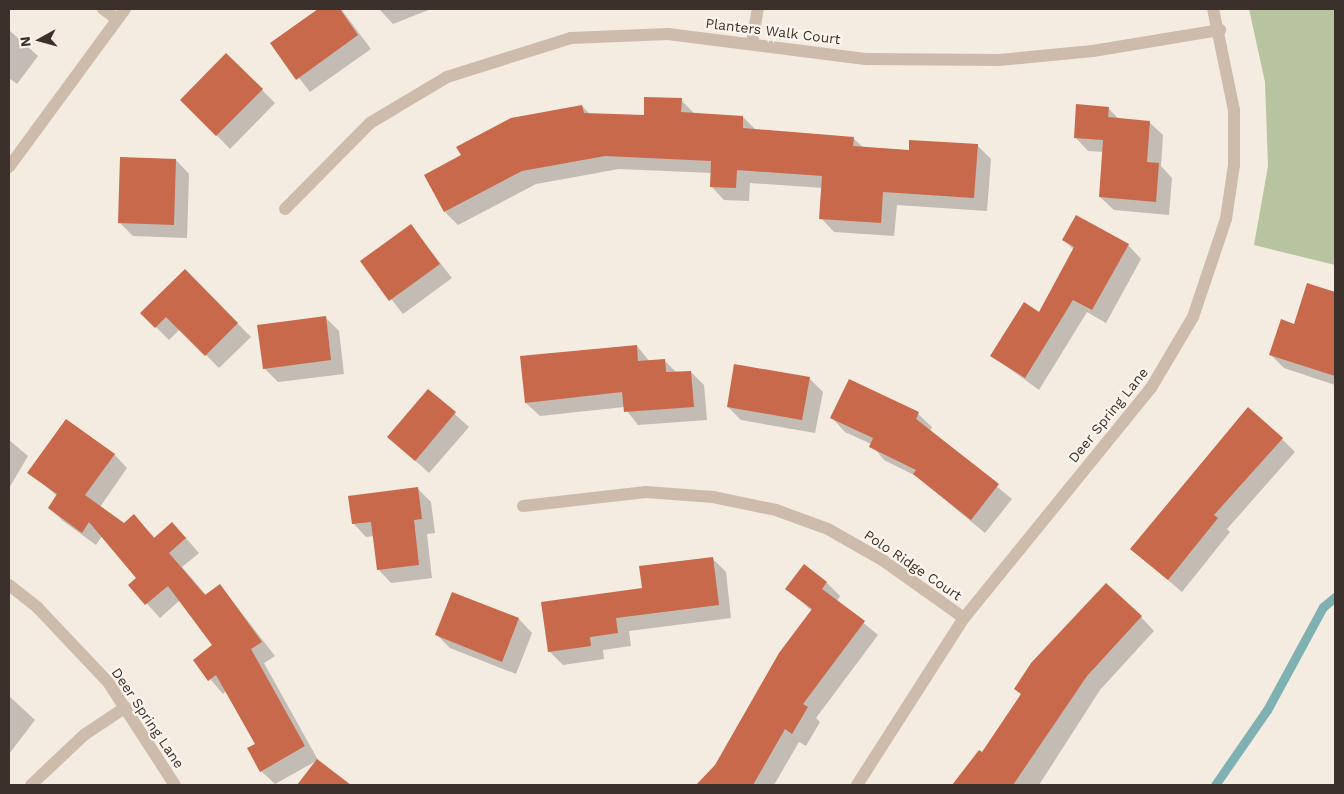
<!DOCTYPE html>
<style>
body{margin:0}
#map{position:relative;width:1344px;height:794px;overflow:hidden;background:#f4ebe1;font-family:"Work Sans",sans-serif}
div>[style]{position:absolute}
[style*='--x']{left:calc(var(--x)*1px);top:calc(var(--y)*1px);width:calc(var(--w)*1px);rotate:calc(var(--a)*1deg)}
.green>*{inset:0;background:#b8c4a0}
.shadow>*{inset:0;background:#0003}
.stream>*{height:9px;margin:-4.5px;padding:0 4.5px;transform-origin:4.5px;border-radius:4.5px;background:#7fb0b2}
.building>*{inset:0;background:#c8694b}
.street>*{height:12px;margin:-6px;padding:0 6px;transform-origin:6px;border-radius:6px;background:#cdbbac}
span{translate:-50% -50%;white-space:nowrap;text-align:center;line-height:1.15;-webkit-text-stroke:4.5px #fbf5ee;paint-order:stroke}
.street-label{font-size:14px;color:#3b302b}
.frame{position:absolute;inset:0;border:10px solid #3b302b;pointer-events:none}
.north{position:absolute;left:15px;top:15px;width:50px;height:50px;-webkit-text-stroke:4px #fbf5ee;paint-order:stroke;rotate:263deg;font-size:14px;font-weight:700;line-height:20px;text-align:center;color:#3b302b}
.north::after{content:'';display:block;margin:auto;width:18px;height:22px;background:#3b302b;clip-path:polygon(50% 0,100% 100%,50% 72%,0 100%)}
</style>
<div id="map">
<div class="green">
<i style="clip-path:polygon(1249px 9px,1335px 9px,1335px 265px,1254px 245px,1268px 166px,1265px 82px)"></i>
</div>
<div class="shadow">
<i style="clip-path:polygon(320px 9px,341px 9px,371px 49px,310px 92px,272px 43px)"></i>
<i style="clip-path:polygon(379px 9px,431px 9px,393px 24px)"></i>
<i style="clip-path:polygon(9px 30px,38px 56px,17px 84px,9px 78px)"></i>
<i style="clip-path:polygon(226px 54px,275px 103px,230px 149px,182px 100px)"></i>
<i style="clip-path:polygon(681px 100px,695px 114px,743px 117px,756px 130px,853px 138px,864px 148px,910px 152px,977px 145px,991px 159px,987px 211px,897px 205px,894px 236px,834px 232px,821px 218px,823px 188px,750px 183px,749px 201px,724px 200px,711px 186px,712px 173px,619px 169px,536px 184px,458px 225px,445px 212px,582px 106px,590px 114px,645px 117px)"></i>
<i style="clip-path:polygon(1108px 108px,1120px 120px,1149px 122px,1163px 135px,1161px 166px,1172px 178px,1169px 215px,1114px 210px,1100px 197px,1104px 152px,1088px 151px,1075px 137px)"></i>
<i style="clip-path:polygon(176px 160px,189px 174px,187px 238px,133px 236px,119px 222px)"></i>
<i style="clip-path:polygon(411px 226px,452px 278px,403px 314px,362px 262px)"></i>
<i style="clip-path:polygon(1064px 240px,1128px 245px,1141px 259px,1106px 323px,1087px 312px,1039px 390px,992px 356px,1039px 313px,1074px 250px)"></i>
<i style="clip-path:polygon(185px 271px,251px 337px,219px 368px,180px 329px,169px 340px,142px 313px)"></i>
<i style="clip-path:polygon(1308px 285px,1335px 294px,1335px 385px,1284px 368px,1271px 355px,1295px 325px)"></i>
<i style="clip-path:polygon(326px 318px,339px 331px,344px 374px,278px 382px,264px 368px)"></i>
<i style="clip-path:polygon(637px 346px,650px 362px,665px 361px,677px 373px,691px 372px,704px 385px,707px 420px,638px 425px,624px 407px,540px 416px,526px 403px)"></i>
<i style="clip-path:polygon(809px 378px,823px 392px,815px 433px,741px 420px,728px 407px)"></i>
<i style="clip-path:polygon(428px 390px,469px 427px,429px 473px,389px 437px)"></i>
<i style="clip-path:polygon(918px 414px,932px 427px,930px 431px,1012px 499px,985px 533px,916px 476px,884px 460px,871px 444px,845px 432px,832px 418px)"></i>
<i style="clip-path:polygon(1282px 439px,1295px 452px,1227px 529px,1230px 532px,1182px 592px,1131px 549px)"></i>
<i style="clip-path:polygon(9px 440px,28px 456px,9px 488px)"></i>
<i style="clip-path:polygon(114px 454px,127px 468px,100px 507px,124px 525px,134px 516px,155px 538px,172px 524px,185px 537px,199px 553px,182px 567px,206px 595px,220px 585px,275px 656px,264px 663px,318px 760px,275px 784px,261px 771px,257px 745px,226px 691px,223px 694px,194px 660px,213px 646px,180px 600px,160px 618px,130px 585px,138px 578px,102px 536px,96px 545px,63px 521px,49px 508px,57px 496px,29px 472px)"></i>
<i style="clip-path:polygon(418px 489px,431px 502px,435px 533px,427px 534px,432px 578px,391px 583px,378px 569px,374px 536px,366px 537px,353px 523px)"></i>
<i style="clip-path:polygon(712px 558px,726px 572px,731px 618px,629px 631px,631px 646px,603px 650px,604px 659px,563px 665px,549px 651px,643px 589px)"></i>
<i style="clip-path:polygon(827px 583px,840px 596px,837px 601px,878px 635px,816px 718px,820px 722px,806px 746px,799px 742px,774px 785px,698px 785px,716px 766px,812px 611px,787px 589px)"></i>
<i style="clip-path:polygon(452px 593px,519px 619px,532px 633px,516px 674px,450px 648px,436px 634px)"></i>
<i style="clip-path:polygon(1141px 617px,1154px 631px,1100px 690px,1039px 785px,954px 785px,979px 752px,982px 754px,1022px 695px,1015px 688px)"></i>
<i style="clip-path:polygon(9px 696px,35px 720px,9px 754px)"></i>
<i style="clip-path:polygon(317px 761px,349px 785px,298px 785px)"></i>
</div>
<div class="stream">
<i style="--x:1215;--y:785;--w:91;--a:-55.3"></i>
<i style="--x:1267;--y:710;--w:117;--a:-61.5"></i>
<i style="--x:1323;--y:607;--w:16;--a:-40"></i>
</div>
<div class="building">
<i style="clip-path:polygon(318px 9px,340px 9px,358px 35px,296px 80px,270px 43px)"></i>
<i style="clip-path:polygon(226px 53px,263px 89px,216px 136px,180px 100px)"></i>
<i style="clip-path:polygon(644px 97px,682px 98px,681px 112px,743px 116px,743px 128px,854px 137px,853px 146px,909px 150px,909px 140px,978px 144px,974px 198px,883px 192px,881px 223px,819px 219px,822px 176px,737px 170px,736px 188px,710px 187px,711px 161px,605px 156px,522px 171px,444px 212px,424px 175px,461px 155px,456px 147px,511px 118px,582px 105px,584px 113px,644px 115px)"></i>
<i style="clip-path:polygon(1076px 104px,1109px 107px,1108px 117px,1150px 121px,1147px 162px,1159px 163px,1156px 202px,1099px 197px,1103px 140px,1074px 138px)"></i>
<i style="clip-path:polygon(120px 157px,176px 159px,174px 225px,118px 223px)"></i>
<i style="clip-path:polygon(1076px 215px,1129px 244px,1092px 310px,1073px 300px,1025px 378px,990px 356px,1024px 302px,1039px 312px,1074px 247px,1062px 240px)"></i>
<i style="clip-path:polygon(411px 224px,440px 264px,389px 301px,360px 261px)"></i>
<i style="clip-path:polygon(185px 269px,238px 323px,205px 356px,166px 317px,155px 328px,140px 313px)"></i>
<i style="clip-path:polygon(1307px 283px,1335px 292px,1335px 376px,1269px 355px,1281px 319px,1294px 324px)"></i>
<i style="clip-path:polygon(326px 316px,331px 360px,263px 369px,257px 325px)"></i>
<i style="clip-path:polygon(637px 345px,638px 361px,665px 359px,666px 372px,691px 371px,694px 407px,624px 412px,622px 392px,525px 403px,520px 356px)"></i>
<i style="clip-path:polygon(734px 364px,810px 377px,802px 420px,727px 407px)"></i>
<i style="clip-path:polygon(849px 379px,919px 412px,916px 419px,999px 484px,971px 520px,913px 474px,916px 470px,869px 447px,873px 438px,830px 418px)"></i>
<i style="clip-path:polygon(428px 389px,456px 412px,415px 461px,387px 437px)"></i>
<i style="clip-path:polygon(1248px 407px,1283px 438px,1214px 515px,1218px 518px,1168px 580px,1130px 549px)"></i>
<i style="clip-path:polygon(66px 419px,115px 454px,85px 495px,124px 523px,134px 514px,154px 538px,172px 522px,186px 538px,169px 553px,205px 595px,220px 584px,262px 642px,251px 649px,305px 746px,260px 772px,247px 748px,255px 744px,216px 675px,208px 681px,193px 660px,212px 645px,168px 586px,145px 605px,128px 585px,136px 578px,89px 522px,82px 533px,48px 508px,57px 494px,27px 473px)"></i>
<i style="clip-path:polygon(418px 487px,422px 519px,414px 520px,419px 565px,377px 570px,371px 522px,352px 524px,348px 496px)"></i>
<i style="clip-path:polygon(713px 557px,719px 605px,616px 618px,618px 633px,590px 637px,591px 646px,548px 652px,541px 602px,642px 588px,639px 566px)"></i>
<i style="clip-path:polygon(804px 564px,827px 582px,822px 589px,865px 621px,803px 704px,808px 707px,792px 734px,785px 729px,753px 785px,696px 785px,715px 765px,779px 653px,812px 609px,785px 589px)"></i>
<i style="clip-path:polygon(1106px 583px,1142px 616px,1087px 676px,1013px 785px,952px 785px,979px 750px,982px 752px,1021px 694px,1014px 689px,1031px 663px)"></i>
<i style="clip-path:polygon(452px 592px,519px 618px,502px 662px,435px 635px)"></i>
<i style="clip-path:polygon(317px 759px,351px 785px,297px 785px)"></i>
</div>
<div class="street">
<i style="--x:103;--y:9;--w:17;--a:36"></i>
<i style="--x:752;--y:42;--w:34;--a:-80"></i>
<i style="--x:9;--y:167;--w:196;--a:-53.7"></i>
<i style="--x:285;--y:209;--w:121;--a:-45.3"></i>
<i style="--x:370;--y:123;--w:90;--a:-30.9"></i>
<i style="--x:447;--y:77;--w:130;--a:-17.5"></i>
<i style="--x:571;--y:38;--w:97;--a:-2.4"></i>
<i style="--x:668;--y:34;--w:201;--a:7.2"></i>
<i style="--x:867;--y:59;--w:132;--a:0.4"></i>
<i style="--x:999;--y:60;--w:94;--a:-5.5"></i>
<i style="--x:1093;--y:51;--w:129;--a:-9.4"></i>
<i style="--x:523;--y:506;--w:124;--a:-6.5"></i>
<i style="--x:646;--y:492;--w:67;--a:4.3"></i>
<i style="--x:713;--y:497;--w:64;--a:11.7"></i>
<i style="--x:776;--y:510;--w:55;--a:20.1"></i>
<i style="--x:828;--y:529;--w:64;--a:29.7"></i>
<i style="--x:884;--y:561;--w:98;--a:35.5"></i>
<i style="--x:9;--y:585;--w:36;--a:38"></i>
<i style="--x:37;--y:607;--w:103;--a:46.6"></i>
<i style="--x:108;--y:682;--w:123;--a:57"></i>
<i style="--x:31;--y:785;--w:73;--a:-43.3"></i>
<i style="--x:84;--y:735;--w:50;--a:-33.7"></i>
<i style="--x:857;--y:785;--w:198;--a:-57.4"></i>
<i style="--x:964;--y:618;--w:296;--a:-50.9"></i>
<i style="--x:1151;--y:388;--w:82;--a:-59.4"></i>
<i style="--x:1193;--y:317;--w:103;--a:-71.4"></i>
<i style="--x:1226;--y:219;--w:55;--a:-81.6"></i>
<i style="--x:1234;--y:165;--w:55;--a:-90"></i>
<i style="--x:1234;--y:110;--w:103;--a:-101.7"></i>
</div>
<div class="street-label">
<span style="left:773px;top:31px;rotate:7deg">Planters Walk Court</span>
<span style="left:1108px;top:415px;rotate:-51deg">Deer Spring Lane</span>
<span style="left:913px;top:565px;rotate:34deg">Polo Ridge Court</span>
<span style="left:148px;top:718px;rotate:56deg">Deer Spring Lane</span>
</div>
<div class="frame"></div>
<div class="north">N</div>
</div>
